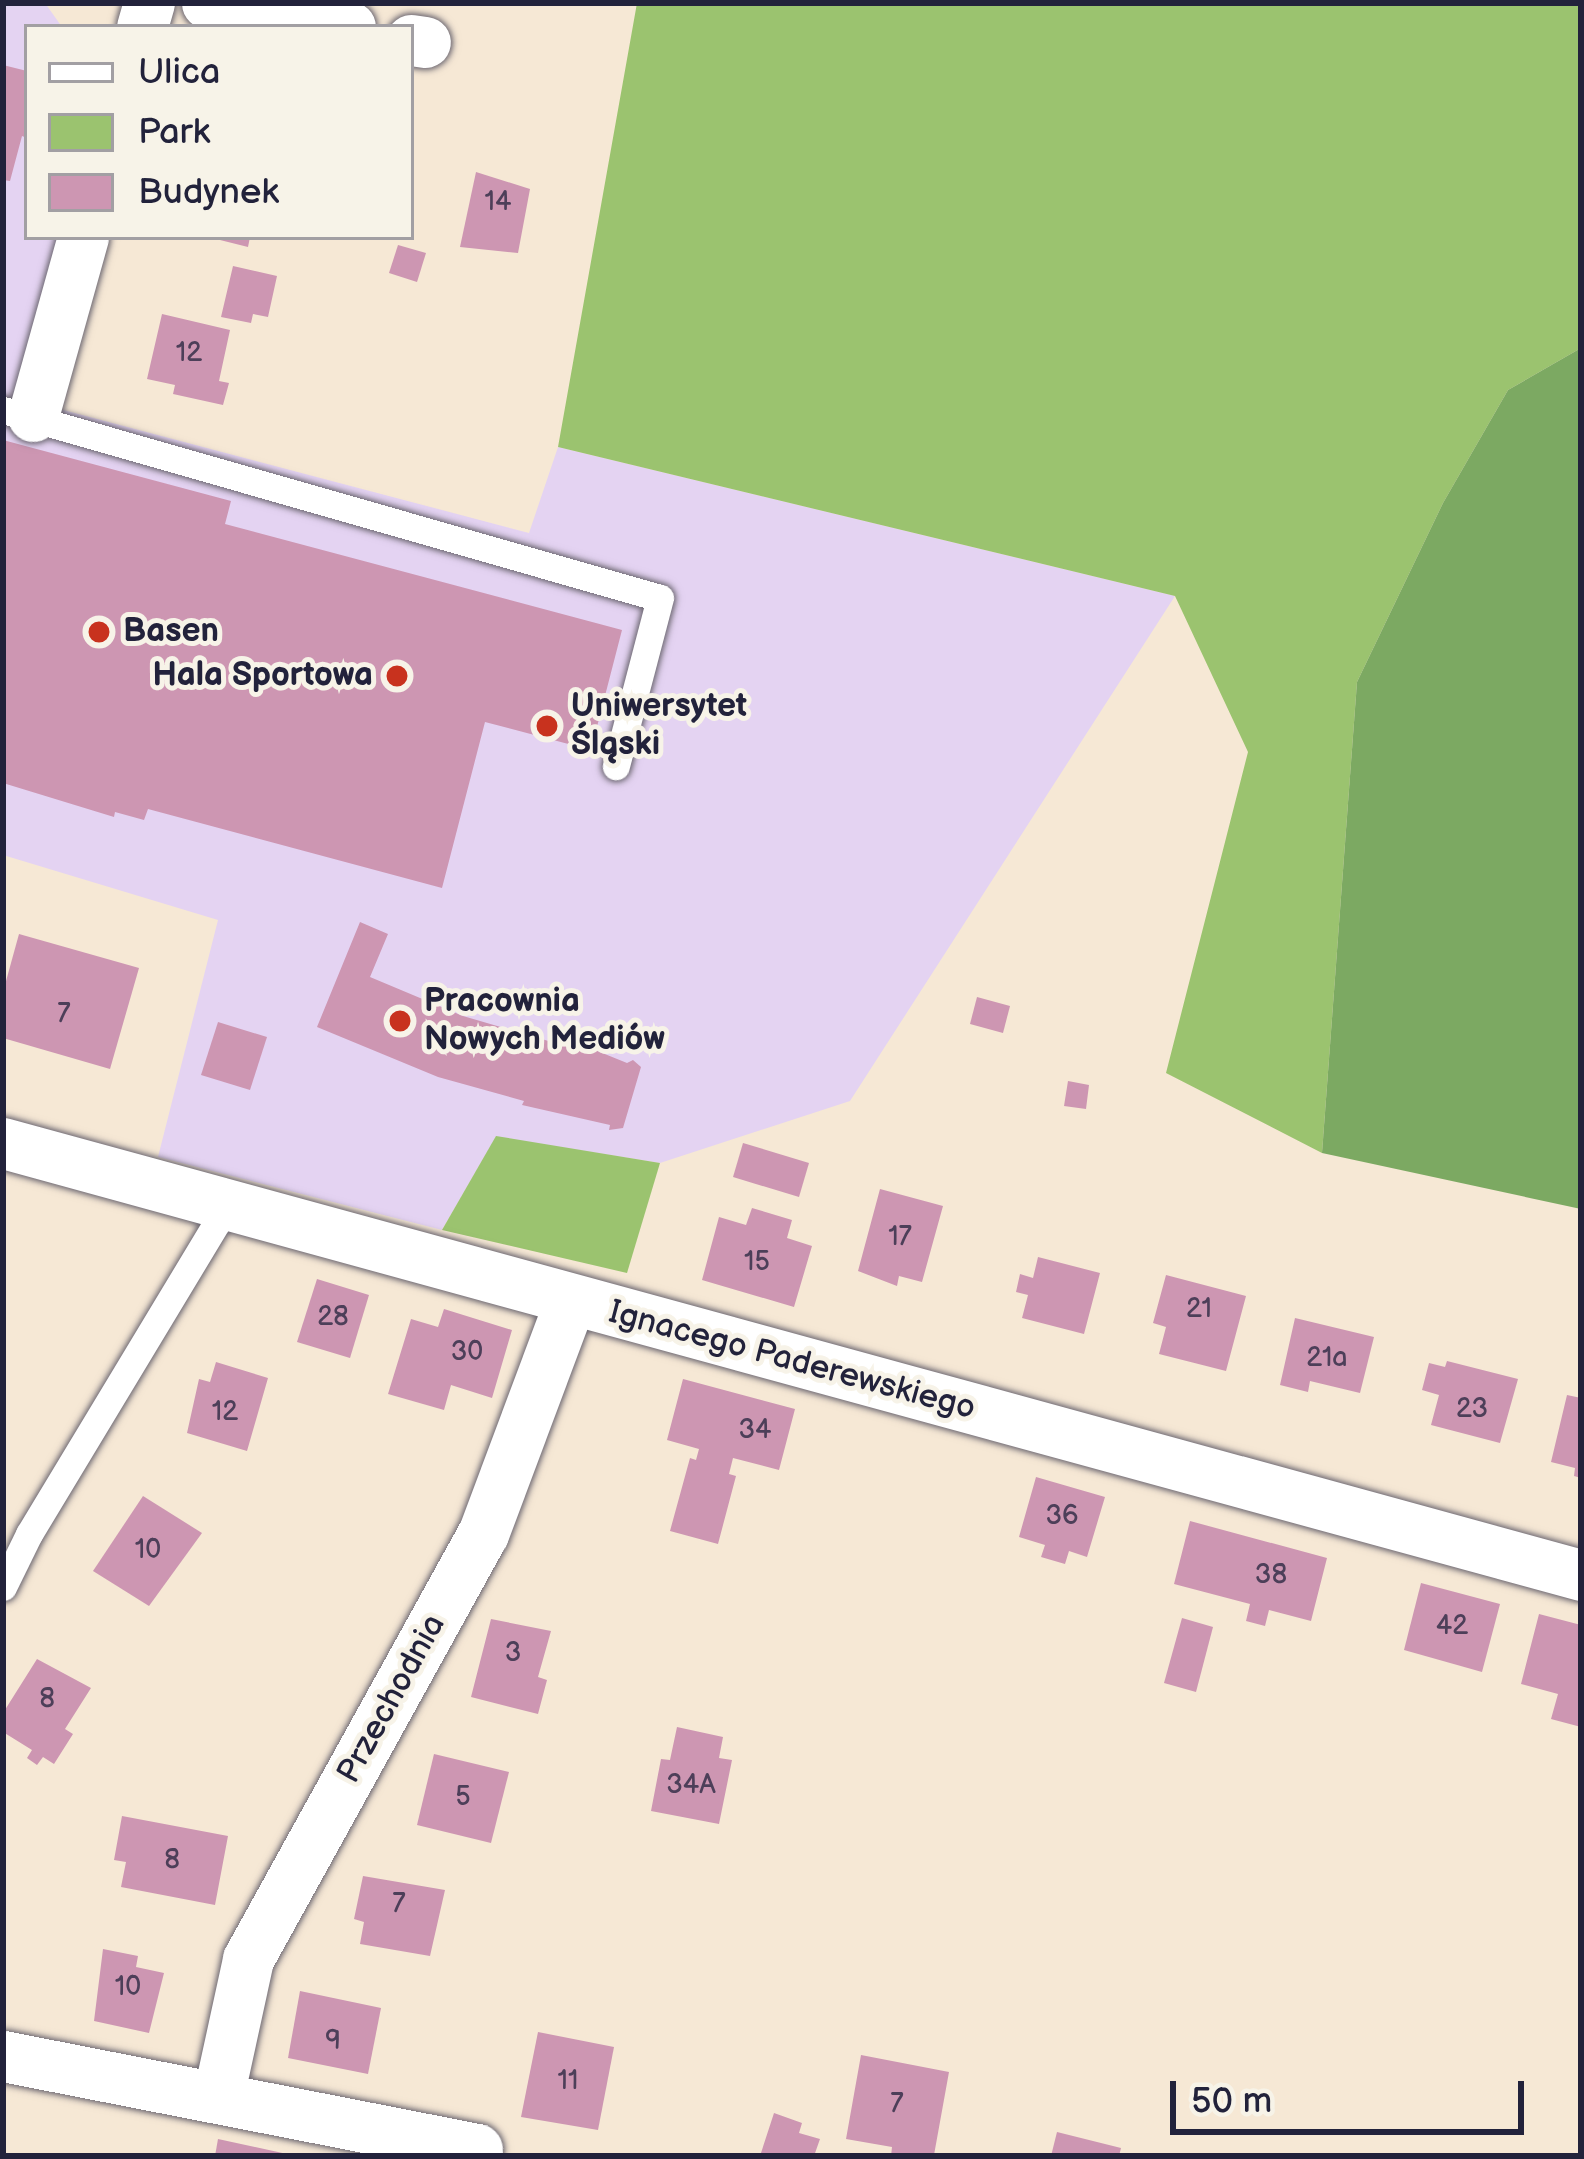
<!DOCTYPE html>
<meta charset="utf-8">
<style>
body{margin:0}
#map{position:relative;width:1584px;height:2159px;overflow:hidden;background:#f6e8d5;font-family:"Balsamiq Sans",sans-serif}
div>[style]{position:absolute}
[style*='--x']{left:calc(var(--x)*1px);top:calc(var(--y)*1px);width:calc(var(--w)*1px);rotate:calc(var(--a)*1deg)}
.built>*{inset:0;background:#e4d3f2}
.green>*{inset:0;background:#9bc36f}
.forest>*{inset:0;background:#7ca962}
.building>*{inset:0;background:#cd96b2}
.roads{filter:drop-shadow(0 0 3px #6c6771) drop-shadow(0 0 3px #6c6771)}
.lane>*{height:27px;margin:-13.5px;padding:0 13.5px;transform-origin:13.5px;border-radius:13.5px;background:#fff}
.street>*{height:51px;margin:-25.5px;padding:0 25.5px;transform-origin:25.5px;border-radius:25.5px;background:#fff}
.dots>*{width:33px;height:33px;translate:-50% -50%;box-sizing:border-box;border:6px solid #f7f3e8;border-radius:50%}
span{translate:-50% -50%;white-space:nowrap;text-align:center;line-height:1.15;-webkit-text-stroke:10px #f7f3e8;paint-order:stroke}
.number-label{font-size:27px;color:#4d3f59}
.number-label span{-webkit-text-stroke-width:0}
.poi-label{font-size:33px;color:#22223b;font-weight:700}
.left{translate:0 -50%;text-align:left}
.right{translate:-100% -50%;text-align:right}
.street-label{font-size:33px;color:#22223b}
.frame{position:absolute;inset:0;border:6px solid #22223b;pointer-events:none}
.legend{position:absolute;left:24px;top:24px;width:390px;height:216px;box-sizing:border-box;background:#f7f3e8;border:3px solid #a29fa3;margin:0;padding:15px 21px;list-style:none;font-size:36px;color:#22223b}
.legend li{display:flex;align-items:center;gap:24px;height:60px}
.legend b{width:60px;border:3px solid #a29fa3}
.scale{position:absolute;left:1170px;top:2081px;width:354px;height:54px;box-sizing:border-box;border:6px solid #22223b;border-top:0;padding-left:15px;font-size:36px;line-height:42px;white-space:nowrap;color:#22223b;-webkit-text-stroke:9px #f7f3e8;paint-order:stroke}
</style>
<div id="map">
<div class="built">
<i style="clip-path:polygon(3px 3px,45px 3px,62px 27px,27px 27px,27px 237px,59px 237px,14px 397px,529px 533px,558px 447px,1175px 596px,850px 1101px,660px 1163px,496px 1137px,442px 1230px,158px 1157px,218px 920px,3px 855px)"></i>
</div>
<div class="green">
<i style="clip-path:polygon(637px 3px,1581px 3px,1581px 348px,1508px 390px,1443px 503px,1357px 682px,1322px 1153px,1166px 1073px,1248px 752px,1175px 596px,558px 447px)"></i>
<i style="clip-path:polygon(496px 1136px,660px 1163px,627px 1273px,442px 1230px)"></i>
</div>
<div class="forest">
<i style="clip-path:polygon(1581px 348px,1581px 1209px,1322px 1153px,1357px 682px,1443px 503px,1508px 390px)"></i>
</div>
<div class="building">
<i style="clip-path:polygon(3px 65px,27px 71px,27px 138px,22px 136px,10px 181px,3px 180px)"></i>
<i style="clip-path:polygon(476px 172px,530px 189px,518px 253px,460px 247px)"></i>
<i style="clip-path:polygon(208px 237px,250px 237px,248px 247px)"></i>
<i style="clip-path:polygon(398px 245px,426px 253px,417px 282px,389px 273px)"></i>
<i style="clip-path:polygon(233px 266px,277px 276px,268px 317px,253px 314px,251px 323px,221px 317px)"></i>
<i style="clip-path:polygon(162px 314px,230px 330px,219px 381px,229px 383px,223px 405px,173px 394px,175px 385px,147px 379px)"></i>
<i style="clip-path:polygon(3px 440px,231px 501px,225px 524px,622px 630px,591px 750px,485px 722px,442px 888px,148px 809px,144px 820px,115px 812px,114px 817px,3px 783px)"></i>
<i style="clip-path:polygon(360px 922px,388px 934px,370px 977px,463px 1016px,583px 1051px,585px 1046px,627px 1063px,633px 1060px,641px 1067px,623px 1128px,609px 1130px,610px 1125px,522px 1105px,524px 1101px,438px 1077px,317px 1027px)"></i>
<i style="clip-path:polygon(19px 934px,139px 968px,110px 1069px,3px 1038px,3px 992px)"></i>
<i style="clip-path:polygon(977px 997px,1010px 1006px,1003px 1033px,970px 1024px)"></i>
<i style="clip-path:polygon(218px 1022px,267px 1037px,250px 1090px,201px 1075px)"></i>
<i style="clip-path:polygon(1068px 1081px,1089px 1085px,1086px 1109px,1064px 1106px)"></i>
<i style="clip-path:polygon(743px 1143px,809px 1163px,799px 1197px,733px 1177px)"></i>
<i style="clip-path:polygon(880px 1189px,943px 1206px,922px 1282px,899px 1276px,897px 1286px,858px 1271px)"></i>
<i style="clip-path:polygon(752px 1208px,792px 1220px,787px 1238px,812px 1246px,794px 1307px,702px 1280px,719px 1217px,746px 1225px)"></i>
<i style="clip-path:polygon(1038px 1257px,1100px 1273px,1084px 1334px,1022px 1318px,1028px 1295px,1016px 1292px,1020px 1274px,1033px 1278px)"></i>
<i style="clip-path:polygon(1166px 1275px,1246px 1296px,1226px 1371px,1159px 1354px,1166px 1327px,1153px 1323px)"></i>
<i style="clip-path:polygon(317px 1279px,369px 1295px,350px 1358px,297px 1342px)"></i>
<i style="clip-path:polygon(444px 1309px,512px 1330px,492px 1398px,451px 1385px,444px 1410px,388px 1394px,411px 1319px,438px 1327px)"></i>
<i style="clip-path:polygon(1295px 1318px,1374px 1337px,1360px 1393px,1310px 1381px,1308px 1392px,1280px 1385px)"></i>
<i style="clip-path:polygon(1447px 1361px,1518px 1379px,1500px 1443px,1431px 1425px,1439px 1395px,1422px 1390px,1429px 1363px,1445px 1367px)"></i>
<i style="clip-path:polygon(216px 1362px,268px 1378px,247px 1451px,187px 1433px,199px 1379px,210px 1382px)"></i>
<i style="clip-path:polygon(683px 1379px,795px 1409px,779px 1470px,733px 1458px,729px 1474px,736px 1476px,718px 1544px,670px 1531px,690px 1458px,696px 1460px,699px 1449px,667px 1440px)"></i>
<i style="clip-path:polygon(1567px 1395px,1581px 1398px,1581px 1478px,1574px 1476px,1575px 1468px,1551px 1462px)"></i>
<i style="clip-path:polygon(1036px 1477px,1105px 1497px,1087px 1557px,1069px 1551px,1065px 1564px,1041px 1557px,1045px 1545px,1019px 1537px)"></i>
<i style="clip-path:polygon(143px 1496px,202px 1533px,149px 1606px,93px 1571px)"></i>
<i style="clip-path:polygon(1190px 1521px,1327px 1558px,1311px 1621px,1269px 1610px,1265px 1626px,1246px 1621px,1250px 1604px,1174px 1584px)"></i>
<i style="clip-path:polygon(1421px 1583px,1500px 1604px,1482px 1672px,1404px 1650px)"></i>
<i style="clip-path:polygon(1539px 1614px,1581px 1625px,1581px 1727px,1551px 1719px,1558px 1694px,1521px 1684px)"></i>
<i style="clip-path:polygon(1182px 1618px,1213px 1627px,1196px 1692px,1164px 1683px)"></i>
<i style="clip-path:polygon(491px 1619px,551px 1631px,538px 1677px,547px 1680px,538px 1714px,471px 1697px)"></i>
<i style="clip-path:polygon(37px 1659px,91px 1688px,65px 1729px,73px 1734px,54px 1764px,43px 1757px,37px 1765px,27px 1758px,32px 1750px,3px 1732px,3px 1713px)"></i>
<i style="clip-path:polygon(677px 1727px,723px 1737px,719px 1758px,732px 1760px,719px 1824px,651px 1811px,661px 1759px,670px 1760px)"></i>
<i style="clip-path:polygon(434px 1754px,509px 1772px,491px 1843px,417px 1825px)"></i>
<i style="clip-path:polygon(122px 1816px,228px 1836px,215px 1905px,121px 1887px,126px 1862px,114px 1860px)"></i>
<i style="clip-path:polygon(363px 1876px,445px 1890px,430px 1956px,360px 1944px,364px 1922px,354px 1919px)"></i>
<i style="clip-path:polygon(103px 1949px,138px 1956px,136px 1967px,164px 1973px,149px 2033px,94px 2021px)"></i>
<i style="clip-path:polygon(300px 1991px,381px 2008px,368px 2074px,288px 2058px)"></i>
<i style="clip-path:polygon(538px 2032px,614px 2047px,598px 2130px,521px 2117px)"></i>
<i style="clip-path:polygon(861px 2055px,949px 2072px,934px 2155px,891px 2156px,892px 2147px,846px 2139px)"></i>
<i style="clip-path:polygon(774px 2113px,802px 2123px,799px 2133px,820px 2139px,814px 2156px,760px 2156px)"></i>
<i style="clip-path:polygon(1057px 2132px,1121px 2148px,1119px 2156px,1051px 2156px)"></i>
<i style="clip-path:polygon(218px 2139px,287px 2154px,287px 2156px,215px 2156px)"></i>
</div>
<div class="roads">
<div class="lane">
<i style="--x:3;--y:410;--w:683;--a:15.97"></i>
<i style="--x:660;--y:598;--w:174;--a:104.7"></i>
<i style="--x:3;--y:1587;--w:59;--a:-63.9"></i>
<i style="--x:29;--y:1534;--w:385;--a:-58.9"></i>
</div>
<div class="street">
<i style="--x:207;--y:3;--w:145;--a:9.5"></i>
<i style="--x:142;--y:27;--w:25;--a:-74"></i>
<i style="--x:411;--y:40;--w:14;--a:8"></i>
<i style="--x:33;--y:416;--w:186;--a:-74.4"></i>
<i style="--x:3;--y:1143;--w:1636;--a:15.31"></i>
<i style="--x:3;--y:2056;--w:483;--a:11.1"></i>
<i style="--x:218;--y:2097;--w:141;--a:-77.7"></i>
<i style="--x:248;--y:1959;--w:486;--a:-61.1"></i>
<i style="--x:483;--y:1534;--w:249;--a:-69.5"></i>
</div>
</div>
<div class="dots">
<i style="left:99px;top:632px;background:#c8321e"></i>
<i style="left:397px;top:676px;background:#c8321e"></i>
<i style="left:547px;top:726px;background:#c8321e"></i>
<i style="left:400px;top:1021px;background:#c8321e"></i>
</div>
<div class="number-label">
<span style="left:498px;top:203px">14</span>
<span style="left:189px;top:354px">12</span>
<span style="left:64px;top:1015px">7</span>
<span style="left:900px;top:1238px">17</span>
<span style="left:757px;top:1263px">15</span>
<span style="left:1199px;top:1310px">21</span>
<span style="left:333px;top:1318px">28</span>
<span style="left:467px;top:1353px">30</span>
<span style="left:1327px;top:1359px">21a</span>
<span style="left:1472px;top:1410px">23</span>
<span style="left:225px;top:1413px">12</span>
<span style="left:755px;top:1431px">34</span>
<span style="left:1062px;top:1517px">36</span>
<span style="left:148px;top:1551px">10</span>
<span style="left:1271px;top:1576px">38</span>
<span style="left:1452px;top:1627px">42</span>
<span style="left:513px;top:1654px">3</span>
<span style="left:47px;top:1700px">8</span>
<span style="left:691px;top:1786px">34A</span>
<span style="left:463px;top:1798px">5</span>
<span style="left:172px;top:1861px">8</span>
<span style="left:399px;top:1905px">7</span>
<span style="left:128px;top:1988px">10</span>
<span style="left:333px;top:2042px">9</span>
<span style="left:568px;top:2082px">11</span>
<span style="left:897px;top:2105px">7</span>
</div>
<div class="poi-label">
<span class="left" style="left:123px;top:632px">Basen</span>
<span class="right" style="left:373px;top:676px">Hala Sportowa</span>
<span class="left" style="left:571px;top:726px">Uniwersytet<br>Śląski</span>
<span class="left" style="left:424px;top:1021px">Pracownia<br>Nowych Mediów</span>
</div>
<div class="street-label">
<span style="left:792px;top:1361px;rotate:15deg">Ignacego Paderewskiego</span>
<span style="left:392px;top:1699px;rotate:-61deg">Przechodnia</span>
</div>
<div class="frame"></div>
<ul class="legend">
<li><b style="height:15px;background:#fff"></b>Ulica</li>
<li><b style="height:33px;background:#9bc36f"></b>Park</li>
<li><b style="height:33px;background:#cd96b2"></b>Budynek</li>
</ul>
<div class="scale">50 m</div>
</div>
